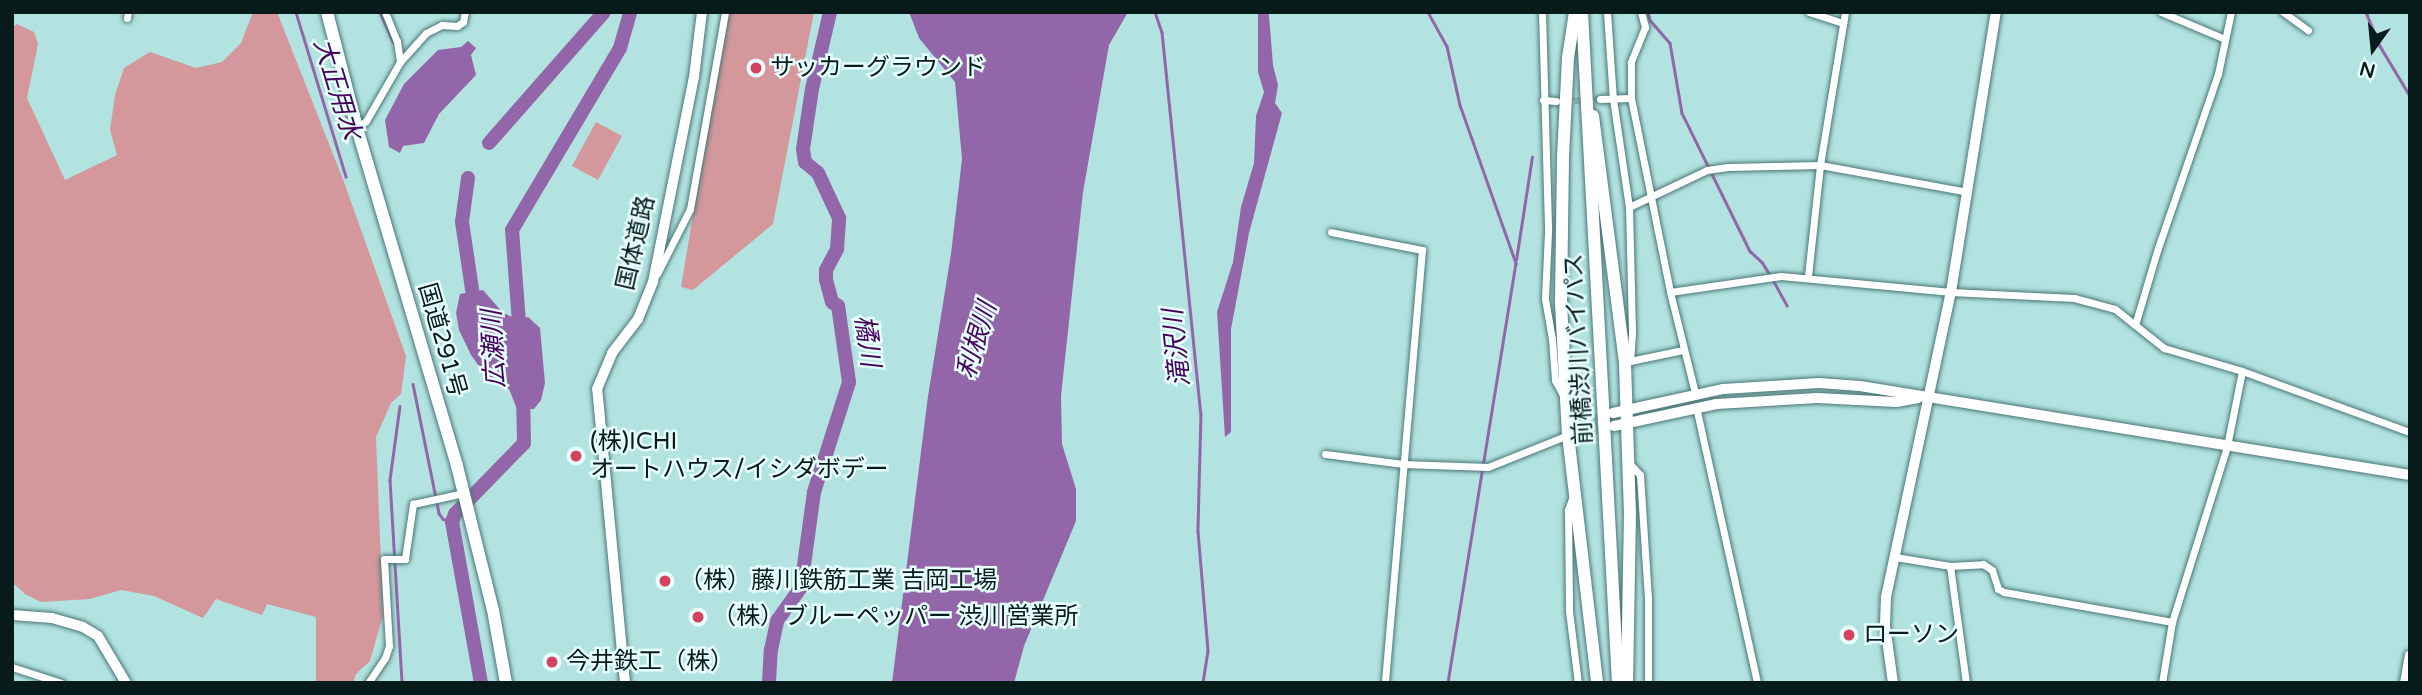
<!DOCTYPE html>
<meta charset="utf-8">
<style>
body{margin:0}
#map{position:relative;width:2422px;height:695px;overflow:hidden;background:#b2e3e1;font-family:"Varela Round","Noto Sans JP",sans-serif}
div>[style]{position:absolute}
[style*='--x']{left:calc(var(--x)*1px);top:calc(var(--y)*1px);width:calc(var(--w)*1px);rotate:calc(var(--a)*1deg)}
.green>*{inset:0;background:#d3979c}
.water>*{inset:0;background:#9366a9}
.stream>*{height:2.5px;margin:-1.25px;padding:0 1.25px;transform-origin:1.25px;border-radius:1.25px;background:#9366a9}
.river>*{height:14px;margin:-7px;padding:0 7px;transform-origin:7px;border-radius:7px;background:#9366a9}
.minor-tunnel>*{height:7px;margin-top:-3.5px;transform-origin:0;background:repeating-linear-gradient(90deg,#90bbb9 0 7px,transparent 0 10.5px)}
.tertiary-tunnel>*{height:10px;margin-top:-5px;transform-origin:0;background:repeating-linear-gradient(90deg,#90bbb9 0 10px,transparent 0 15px)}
.roads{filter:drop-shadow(0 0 2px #497675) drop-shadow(0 0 2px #497675)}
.minor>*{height:7px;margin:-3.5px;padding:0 3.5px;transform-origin:3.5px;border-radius:3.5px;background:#fff}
.tertiary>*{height:10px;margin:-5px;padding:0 5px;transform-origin:5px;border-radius:5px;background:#fff}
.trunk>*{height:12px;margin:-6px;padding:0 6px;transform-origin:6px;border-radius:6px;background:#fff}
.dots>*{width:19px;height:19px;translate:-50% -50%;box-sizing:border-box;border:4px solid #e6fefd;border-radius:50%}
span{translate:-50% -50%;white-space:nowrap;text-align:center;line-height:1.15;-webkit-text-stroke:5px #e6fefd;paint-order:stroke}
.poi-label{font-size:24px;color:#081b1b}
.left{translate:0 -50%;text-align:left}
.street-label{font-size:24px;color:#081b1b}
.water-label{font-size:26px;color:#45035c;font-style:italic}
.frame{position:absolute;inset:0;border:14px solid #081b1b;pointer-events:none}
.north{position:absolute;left:2338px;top:14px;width:70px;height:70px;-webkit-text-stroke:5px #e6fefd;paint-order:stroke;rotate:195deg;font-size:19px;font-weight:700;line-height:28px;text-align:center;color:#081b1b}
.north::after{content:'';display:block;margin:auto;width:24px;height:32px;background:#081b1b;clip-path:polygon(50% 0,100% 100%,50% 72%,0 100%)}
</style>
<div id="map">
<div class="green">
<i style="clip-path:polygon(253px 12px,277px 12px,344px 182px,406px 356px,401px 394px,391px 403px,376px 437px,383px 615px,370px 661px,356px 674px,353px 683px,316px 683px,316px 617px,267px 604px,262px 615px,216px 599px,203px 618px,154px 596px,121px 590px,90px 599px,41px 602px,25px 594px,12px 582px,12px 28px,17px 24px,34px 32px,38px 44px,27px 98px,65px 180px,117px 155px,110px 130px,115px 95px,124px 68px,150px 52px,196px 68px,222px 62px,241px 43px)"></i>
<i style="clip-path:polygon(727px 12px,814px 12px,773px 224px,693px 290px,681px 287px)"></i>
<i style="clip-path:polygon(596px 122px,622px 136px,598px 180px,572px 166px)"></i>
</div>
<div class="water">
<i style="clip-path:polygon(909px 12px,1128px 12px,1109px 45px,1083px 192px,1061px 396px,1062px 444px,1076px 489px,1076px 521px,1024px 646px,1014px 683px,892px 683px,928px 396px,951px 254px,962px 159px,955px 82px,919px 38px)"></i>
<i style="clip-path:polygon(1258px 12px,1268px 12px,1269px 16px,1273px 65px,1278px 85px,1275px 103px,1282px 113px,1249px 233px,1231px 329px,1231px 432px,1225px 437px,1217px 312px,1233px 262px,1241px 207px,1254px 163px,1256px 116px,1264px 92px,1258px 72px)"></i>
<i style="clip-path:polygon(468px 41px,476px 48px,471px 55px,476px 75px,439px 114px,424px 143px,403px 146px,400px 153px,389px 147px,385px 120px,404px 84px,438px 50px,461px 47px)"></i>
<i style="clip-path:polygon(483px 290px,503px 313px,517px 319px,528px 317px,540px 328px,545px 383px,541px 400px,534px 409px,517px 409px,509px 389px,489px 380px,471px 355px,459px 330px,456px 313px,460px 294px)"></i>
</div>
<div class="stream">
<i style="--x:296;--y:12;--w:172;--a:73.1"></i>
<i style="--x:380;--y:12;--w:32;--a:66"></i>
<i style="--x:1155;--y:12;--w:21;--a:71"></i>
<i style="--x:1162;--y:32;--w:383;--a:84.2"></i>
<i style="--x:1201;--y:413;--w:118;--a:91.5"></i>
<i style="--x:1198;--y:531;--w:120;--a:85.2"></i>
<i style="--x:1208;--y:651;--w:32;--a:99"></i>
<i style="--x:1428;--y:12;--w:39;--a:61"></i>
<i style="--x:1447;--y:46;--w:60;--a:77.6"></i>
<i style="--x:1460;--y:105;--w:168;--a:70.5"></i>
<i style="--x:1516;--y:263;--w:425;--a:99.2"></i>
<i style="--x:1648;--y:12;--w:8;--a:76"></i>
<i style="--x:1650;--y:20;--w:30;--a:49"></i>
<i style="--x:1670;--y:43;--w:71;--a:80.3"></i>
<i style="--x:1682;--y:113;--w:154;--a:63.8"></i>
<i style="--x:1750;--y:251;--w:16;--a:43"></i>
<i style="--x:1762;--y:262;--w:15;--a:58"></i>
<i style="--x:2366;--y:12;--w:37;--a:68"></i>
<i style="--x:2380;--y:46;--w:58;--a:59"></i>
<i style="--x:1516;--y:260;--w:104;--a:-81.2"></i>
<i style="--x:1773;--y:280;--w:29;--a:61"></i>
<i style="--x:413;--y:384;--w:132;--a:78.6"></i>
<i style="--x:439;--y:513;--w:7;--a:56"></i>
<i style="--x:443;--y:519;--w:9;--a:18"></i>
<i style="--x:400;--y:406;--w:75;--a:97.7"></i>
<i style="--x:390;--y:480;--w:203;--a:86.6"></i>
<i style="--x:769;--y:683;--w:2;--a:-90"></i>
</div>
<div class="river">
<i style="--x:489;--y:143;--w:174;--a:-48.7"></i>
<i style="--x:468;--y:178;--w:44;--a:97.8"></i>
<i style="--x:462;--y:222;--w:75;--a:81.5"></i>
<i style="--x:520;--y:336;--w:106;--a:-94.3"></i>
<i style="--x:512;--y:230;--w:212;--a:-59.3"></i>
<i style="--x:620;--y:48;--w:37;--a:-74"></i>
<i style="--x:481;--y:683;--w:164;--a:-100.2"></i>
<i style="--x:452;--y:522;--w:9;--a:-69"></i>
<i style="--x:455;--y:514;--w:99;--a:-45.8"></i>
<i style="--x:524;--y:443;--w:51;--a:-91.1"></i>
<i style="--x:769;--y:683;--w:33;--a:-87"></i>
<i style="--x:771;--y:650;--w:30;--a:-78"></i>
<i style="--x:777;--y:621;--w:42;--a:-54.8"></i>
<i style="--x:801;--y:587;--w:96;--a:-82.2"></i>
<i style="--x:814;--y:492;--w:115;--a:-72.3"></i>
<i style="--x:849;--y:382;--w:77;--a:-98.2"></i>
<i style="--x:838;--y:306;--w:7;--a:-146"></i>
<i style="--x:832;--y:302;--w:24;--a:-105"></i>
<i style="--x:826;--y:279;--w:9;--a:-90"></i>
<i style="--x:826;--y:270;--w:24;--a:-62"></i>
<i style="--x:837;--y:249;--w:31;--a:-86"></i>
<i style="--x:839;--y:218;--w:50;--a:-115"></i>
<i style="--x:818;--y:173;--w:17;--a:-140"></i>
<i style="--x:805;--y:162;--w:13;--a:-99"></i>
<i style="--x:803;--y:149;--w:61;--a:-81.5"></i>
<i style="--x:812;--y:89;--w:79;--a:-76.8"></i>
</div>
<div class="minor-tunnel">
<i style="--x:1563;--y:101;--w:37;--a:-3"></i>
</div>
<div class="tertiary-tunnel">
<i style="--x:1580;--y:426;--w:31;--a:-22"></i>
<i style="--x:1581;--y:433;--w:30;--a:-12"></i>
</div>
<div class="roads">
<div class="minor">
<i style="--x:385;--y:12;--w:31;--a:68"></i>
<i style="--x:397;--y:41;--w:21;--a:82"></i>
<i style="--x:1542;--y:12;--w:220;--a:88.4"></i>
<i style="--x:1548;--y:232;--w:67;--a:92.6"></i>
<i style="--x:1545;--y:299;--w:41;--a:80.1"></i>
<i style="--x:1552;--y:339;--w:41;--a:85.8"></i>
<i style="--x:1555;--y:380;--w:17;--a:62"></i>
<i style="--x:1607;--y:12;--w:87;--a:86.1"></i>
<i style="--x:1613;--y:99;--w:109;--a:81.6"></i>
<i style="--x:1629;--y:207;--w:127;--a:88.6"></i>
<i style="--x:1632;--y:334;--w:27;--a:94"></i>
<i style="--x:1630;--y:361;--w:6;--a:149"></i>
<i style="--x:1641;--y:12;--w:16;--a:75"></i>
<i style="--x:1645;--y:27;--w:38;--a:112"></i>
<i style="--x:1631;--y:62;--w:36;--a:90"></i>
<i style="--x:1631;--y:98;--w:198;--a:78.6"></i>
<i style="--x:1670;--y:292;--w:104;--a:76.1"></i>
<i style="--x:1809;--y:12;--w:36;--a:18"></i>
<i style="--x:2161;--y:12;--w:69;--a:22.9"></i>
<i style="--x:2283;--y:12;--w:31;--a:36"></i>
<i style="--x:127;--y:18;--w:6;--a:-81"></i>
<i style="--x:1600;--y:99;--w:31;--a:-2"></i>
<i style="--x:1543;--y:100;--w:13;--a:4"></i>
<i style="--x:357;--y:128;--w:11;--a:-38"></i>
<i style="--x:366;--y:121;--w:68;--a:-60"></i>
<i style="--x:400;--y:62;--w:25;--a:-48"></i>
<i style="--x:417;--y:43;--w:13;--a:-48"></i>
<i style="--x:426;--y:33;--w:18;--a:-27"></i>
<i style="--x:442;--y:25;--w:15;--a:4"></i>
<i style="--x:457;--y:26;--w:7;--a:-34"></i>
<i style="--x:463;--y:22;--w:10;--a:-79"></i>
<i style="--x:1629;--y:207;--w:86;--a:-25.4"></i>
<i style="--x:1707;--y:170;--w:21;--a:-8"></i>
<i style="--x:1728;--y:167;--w:92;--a:-1.2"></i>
<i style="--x:1820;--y:165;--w:150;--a:10.3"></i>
<i style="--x:1331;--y:232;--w:93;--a:11.2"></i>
<i style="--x:1422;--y:250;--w:435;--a:94.9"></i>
<i style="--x:657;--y:274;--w:73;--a:-63.1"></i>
<i style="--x:690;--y:209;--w:200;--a:-79.9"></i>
<i style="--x:1808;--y:276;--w:112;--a:-83.8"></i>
<i style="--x:1820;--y:165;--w:155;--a:-80.7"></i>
<i style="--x:1670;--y:292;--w:112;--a:-8.2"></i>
<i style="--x:1781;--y:276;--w:171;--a:5.4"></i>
<i style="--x:1951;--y:292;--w:123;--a:2.8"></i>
<i style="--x:2074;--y:298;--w:42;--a:15"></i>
<i style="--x:2115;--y:309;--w:63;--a:38.5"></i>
<i style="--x:2164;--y:348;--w:81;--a:16.4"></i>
<i style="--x:2242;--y:371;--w:179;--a:20"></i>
<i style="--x:2135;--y:325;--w:80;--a:-73.4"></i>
<i style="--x:2158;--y:248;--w:184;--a:-71"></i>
<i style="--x:2218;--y:74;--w:63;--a:-78.2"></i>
<i style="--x:1630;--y:361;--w:54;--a:-11.7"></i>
<i style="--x:1696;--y:407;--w:283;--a:77.5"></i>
<i style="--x:1325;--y:454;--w:79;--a:7.3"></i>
<i style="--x:1403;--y:464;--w:85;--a:2"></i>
<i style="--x:1488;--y:467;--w:86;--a:-21.8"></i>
<i style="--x:1629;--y:463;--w:16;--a:47"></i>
<i style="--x:1640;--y:475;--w:123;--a:86.3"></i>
<i style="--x:1648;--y:598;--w:85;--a:90"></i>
<i style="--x:1573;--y:496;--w:15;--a:110"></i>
<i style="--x:1568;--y:510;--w:101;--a:89.4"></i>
<i style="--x:1569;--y:611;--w:73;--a:82.9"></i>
<i style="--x:1895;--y:557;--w:56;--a:9.3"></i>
<i style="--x:1950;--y:566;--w:33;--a:-3"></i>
<i style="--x:1983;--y:564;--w:11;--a:34"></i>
<i style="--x:1992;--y:570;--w:20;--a:72"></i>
<i style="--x:1998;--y:589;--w:7;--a:27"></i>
<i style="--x:2004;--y:592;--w:171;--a:10.1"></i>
<i style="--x:1950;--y:566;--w:118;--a:82.2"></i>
<i style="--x:12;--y:667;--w:52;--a:18.1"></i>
<i style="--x:368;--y:683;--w:30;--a:-56"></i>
<i style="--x:385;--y:658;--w:13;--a:-72"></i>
<i style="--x:389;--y:646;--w:87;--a:-93.3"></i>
<i style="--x:384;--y:559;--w:21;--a:0"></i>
<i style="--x:405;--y:559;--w:56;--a:-81.7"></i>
<i style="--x:413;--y:504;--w:52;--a:-12.2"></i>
<i style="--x:2162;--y:683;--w:62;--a:-80.7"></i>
<i style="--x:2172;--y:622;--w:184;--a:-72.6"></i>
<i style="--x:2227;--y:446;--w:76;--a:-78.7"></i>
</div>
<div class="tertiary">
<i style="--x:1613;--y:413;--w:113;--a:-12.3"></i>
<i style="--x:1723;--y:389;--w:96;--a:-3.6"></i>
<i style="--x:1819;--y:383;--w:41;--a:4.2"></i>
<i style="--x:1860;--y:386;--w:557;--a:9.19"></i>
<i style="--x:1614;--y:426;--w:105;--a:-12.1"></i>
<i style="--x:1717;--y:404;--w:100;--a:-3.4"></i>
<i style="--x:1817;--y:398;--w:79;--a:2.9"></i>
<i style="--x:1896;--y:402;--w:23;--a:-10"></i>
<i style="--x:1568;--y:435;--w:15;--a:-37"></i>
<i style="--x:12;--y:615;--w:40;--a:4.3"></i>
<i style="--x:52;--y:618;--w:32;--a:16"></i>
<i style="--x:83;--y:627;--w:17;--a:31"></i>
<i style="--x:98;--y:636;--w:55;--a:59.2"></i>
<i style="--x:625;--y:683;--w:295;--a:-95.4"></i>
<i style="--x:597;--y:389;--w:39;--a:-67"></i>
<i style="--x:612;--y:353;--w:43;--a:-52.6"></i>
<i style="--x:638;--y:319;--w:40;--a:-68"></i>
<i style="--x:653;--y:282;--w:209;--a:-78.7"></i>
<i style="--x:694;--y:77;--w:65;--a:-83"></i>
<i style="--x:1893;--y:683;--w:59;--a:-97.9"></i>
<i style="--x:1885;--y:625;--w:28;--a:-88"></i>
<i style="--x:1886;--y:597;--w:312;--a:-78"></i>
<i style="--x:1951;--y:292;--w:284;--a:-80.9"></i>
<i style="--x:2405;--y:683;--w:28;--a:-80"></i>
</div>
<div class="trunk">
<i style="--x:327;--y:12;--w:120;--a:75.5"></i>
<i style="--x:357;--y:128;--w:352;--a:73.5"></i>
<i style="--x:457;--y:466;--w:148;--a:76"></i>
<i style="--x:493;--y:610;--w:74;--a:79.9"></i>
<i style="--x:1575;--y:12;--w:47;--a:98.7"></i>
<i style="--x:1568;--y:58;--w:100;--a:92.9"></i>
<i style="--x:1563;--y:158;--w:145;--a:90.8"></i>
<i style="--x:1561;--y:303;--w:132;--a:87"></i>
<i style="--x:1568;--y:435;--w:250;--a:83.3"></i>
<i style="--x:1582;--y:12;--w:672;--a:86.93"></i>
<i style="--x:1593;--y:116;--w:250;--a:82.6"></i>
<i style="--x:1625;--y:364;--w:149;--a:88.1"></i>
<i style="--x:1630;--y:513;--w:170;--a:91"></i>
</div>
</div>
<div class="dots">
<i style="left:756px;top:68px;background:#d3435d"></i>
<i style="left:576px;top:456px;background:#d3435d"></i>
<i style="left:665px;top:581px;background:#d3435d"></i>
<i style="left:698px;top:617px;background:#d3435d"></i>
<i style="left:1849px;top:635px;background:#d3435d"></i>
<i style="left:552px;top:662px;background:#d3435d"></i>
</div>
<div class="poi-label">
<span class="left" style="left:770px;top:68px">サッカーグラウンド</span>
<span class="left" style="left:590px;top:456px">(株)ICHI<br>オートハウス/イシダボデー</span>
<span class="left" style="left:679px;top:581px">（株）藤川鉄筋工業 吉岡工場</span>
<span class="left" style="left:712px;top:617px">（株）ブルーペッパー 渋川営業所</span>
<span class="left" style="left:1863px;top:635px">ローソン</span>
<span class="left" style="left:566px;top:662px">今井鉄工（株）</span>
</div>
<div class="street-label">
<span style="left:636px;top:243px;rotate:-77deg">国体道路</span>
<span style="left:442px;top:340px;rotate:74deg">国道291号</span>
<span style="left:1579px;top:349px;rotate:-93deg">前橋渋川バイパス</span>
</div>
<div class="water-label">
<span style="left:337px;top:89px;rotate:73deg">大正用水</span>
<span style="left:977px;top:340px;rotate:-73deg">利根川</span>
<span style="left:867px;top:341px;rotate:82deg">橘川</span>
<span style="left:1177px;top:348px;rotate:-96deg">滝沢川</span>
<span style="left:494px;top:349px;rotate:-93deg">広瀬川</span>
</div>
<div class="frame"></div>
<div class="north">N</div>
</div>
